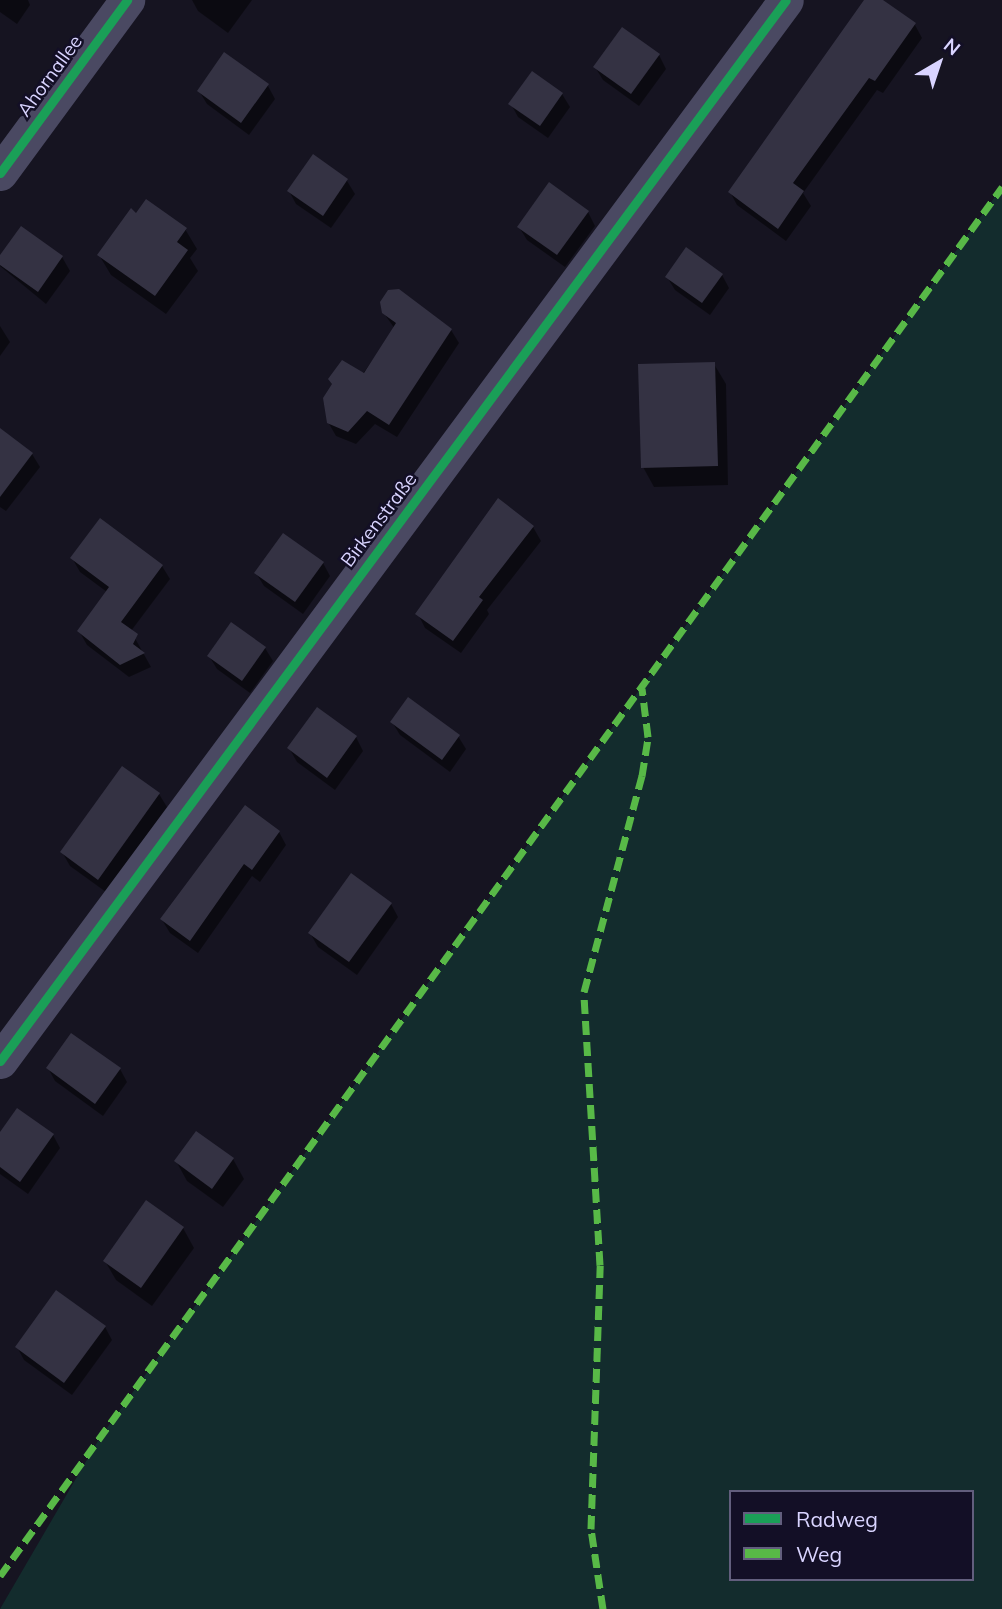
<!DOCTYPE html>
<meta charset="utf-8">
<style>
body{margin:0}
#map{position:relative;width:1002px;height:1609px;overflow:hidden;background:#161421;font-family:Mulish,sans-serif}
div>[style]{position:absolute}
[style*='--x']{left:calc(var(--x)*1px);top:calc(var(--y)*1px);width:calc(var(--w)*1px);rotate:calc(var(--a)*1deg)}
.green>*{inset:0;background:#132c2d}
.shadow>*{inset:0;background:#0007}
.building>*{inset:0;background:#343243}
.minor>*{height:35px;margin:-17.5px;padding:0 17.5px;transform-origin:17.5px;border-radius:17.5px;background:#4a4962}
.quiet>*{height:7px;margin-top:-3.5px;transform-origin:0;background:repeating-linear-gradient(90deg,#58b947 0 14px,transparent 0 21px)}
.cycleway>*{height:9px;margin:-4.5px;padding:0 4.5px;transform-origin:4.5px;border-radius:4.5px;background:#1a9f57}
span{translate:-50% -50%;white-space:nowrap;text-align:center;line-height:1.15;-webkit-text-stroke:5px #130f26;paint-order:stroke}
.street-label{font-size:19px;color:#d9d4ff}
.legend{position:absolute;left:729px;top:1490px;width:245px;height:91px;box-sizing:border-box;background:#130f26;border:2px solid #625e7d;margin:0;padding:9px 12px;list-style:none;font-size:21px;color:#d9d4ff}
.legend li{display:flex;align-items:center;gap:14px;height:35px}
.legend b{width:35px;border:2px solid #625e7d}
.north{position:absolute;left:904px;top:28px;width:70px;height:70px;-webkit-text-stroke:5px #130f26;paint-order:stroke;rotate:39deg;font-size:19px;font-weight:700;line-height:28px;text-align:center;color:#d9d4ff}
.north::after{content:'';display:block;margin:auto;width:24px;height:32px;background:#d9d4ff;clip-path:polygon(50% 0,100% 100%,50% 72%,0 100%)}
</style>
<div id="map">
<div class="green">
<i style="clip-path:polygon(evenodd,1002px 187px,1002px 1609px,0 1609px,99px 1439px,1002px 187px,731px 1492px,972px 1492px,972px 1579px,731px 1579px,731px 1492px)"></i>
</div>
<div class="shadow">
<i style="clip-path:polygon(0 0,28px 0,30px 5px,17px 24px,0 12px)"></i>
<i style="clip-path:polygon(192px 0,252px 0,228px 33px,198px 11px)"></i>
<i style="clip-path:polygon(866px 0,880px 0,915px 25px,922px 38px,883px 93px,877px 90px,803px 193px,811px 206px,786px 241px,737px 205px,730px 192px)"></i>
<i style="clip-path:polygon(659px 55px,666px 69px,639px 106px,603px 80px,595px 67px)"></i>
<i style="clip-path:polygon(268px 86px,275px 99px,249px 135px,207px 104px,199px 91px)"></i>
<i style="clip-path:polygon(562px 94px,570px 107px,548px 138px,518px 117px,511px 104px)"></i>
<i style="clip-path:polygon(313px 156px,347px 181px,355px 194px,331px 228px,296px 204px,289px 191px)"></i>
<i style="clip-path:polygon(588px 212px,595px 226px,565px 267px,527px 240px,519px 227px)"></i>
<i style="clip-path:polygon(136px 215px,185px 229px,197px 249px,190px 258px,198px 271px,166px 314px,111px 275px,99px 255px)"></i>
<i style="clip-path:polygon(62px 257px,70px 271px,46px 304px,0 266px,0 258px)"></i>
<i style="clip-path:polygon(722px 275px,729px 288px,710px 315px,675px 290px,667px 277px)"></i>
<i style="clip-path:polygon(383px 312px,451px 330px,459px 343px,397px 437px,375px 424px,356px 444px,336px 436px,328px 422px,395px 329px)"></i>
<i style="clip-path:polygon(0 326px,10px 342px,0 356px)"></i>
<i style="clip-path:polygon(714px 364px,726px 384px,728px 485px,654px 487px,643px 467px)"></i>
<i style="clip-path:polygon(0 430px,32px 454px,40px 467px,6px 511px,0 507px)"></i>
<i style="clip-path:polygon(498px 500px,533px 527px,541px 541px,487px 610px,489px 614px,461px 653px,425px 628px,418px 614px)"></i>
<i style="clip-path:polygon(72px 558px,162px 566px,170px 579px,131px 631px,151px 667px,129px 677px,87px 645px,79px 631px,107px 592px,80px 572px)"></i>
<i style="clip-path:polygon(323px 563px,330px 576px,303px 614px,264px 586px,256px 573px)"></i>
<i style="clip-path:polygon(265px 648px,273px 661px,250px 693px,217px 669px,209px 656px)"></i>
<i style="clip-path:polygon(392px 722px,458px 736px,466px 749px,450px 772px,400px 735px)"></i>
<i style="clip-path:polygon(356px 737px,363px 751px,335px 790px,297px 762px,289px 748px)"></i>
<i style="clip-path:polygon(159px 794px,167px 807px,106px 892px,70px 866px,62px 852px)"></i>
<i style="clip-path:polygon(279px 832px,286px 845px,260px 882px,252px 876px,198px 953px,170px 933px,162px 920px)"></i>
<i style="clip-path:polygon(391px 904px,398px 917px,357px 975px,318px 947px,310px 933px)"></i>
<i style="clip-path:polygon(48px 1068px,120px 1069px,127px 1082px,103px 1116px,55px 1081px)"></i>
<i style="clip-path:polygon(0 1135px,53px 1135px,60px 1148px,28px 1194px,0 1174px)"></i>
<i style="clip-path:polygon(233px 1159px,244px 1179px,223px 1207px,187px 1181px,176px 1161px)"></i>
<i style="clip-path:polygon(183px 1228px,194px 1248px,152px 1306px,116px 1280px,105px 1261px)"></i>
<i style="clip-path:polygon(105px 1327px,112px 1340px,72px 1395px,24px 1360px,17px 1347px)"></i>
</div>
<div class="building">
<i style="clip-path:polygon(864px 0,883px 0,916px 23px,875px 81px,869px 78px,793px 183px,804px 191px,778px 229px,728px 192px)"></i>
<i style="clip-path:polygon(622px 27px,660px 54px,631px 94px,593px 67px)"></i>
<i style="clip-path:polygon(224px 52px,269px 84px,241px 123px,197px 91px)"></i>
<i style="clip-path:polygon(532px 71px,563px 93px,540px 126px,508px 104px)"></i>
<i style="clip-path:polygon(313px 154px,348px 179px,323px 216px,287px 191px)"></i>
<i style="clip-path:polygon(549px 182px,589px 211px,557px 255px,517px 227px)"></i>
<i style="clip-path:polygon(146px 199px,187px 228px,177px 242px,188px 250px,155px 296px,97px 255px,131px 208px,136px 213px)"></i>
<i style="clip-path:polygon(21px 226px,63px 256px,38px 292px,0 265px,0 255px)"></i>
<i style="clip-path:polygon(686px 247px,723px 274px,702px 303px,665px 277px)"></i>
<i style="clip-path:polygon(399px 289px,452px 329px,389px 425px,367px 411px,348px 432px,327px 423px,323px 398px,332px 384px,328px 379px,342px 360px,364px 373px,396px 323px,382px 313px,380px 302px,388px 290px)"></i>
<i style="clip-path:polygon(715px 362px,718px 466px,641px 468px,638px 364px)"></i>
<i style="clip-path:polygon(0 428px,33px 453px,0 497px)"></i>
<i style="clip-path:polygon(498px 498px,534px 526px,479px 597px,483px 600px,453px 641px,415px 614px)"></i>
<i style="clip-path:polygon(100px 518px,163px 565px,121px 622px,138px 634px,133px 644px,145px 653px,120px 665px,77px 631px,109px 587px,70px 558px)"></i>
<i style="clip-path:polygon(283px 533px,324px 562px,295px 602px,254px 573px)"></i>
<i style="clip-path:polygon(231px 622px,266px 647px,242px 681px,207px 656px)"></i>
<i style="clip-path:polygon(408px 697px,460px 735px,442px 760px,390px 722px)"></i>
<i style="clip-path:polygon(317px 707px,357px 736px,327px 778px,287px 748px)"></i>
<i style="clip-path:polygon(122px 766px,160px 793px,98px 880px,60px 852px)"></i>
<i style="clip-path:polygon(245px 805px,280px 831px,252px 870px,244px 864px,190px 941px,160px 919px)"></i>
<i style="clip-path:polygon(351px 873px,392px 903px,349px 962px,308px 933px)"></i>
<i style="clip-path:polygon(71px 1033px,121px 1068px,95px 1104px,46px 1068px)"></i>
<i style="clip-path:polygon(17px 1108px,54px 1134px,20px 1182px,0 1167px,0 1132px)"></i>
<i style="clip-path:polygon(196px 1131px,234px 1158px,212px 1189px,174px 1161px)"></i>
<i style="clip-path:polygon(146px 1200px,184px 1227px,141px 1288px,103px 1261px)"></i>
<i style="clip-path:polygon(56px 1290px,106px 1326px,64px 1383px,15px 1347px)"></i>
</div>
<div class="minor">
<i style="--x:0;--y:173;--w:215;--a:-53.7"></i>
<i style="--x:0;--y:1061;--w:1320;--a:-53.47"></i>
</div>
<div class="quiet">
<i style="--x:0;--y:1576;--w:1713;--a:-54.19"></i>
<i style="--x:603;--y:1609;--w:81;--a:-98.5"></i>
<i style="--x:591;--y:1529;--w:264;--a:-88"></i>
<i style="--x:600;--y:1265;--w:273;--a:-93.4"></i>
<i style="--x:584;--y:992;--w:224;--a:-75"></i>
<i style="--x:642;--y:776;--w:39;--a:-81"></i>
<i style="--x:648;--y:737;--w:49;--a:-97"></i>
</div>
<div class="cycleway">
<i style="--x:0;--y:173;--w:215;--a:-53.7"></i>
<i style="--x:0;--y:1061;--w:1320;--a:-53.47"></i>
</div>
<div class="street-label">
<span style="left:50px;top:76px;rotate:-54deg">Ahornallee</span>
<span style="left:379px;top:520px;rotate:-53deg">Birkenstraße</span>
</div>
<ul class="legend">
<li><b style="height:9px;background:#1a9f57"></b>Radweg</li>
<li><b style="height:9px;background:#58b947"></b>Weg</li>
</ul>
<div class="north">N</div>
</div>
